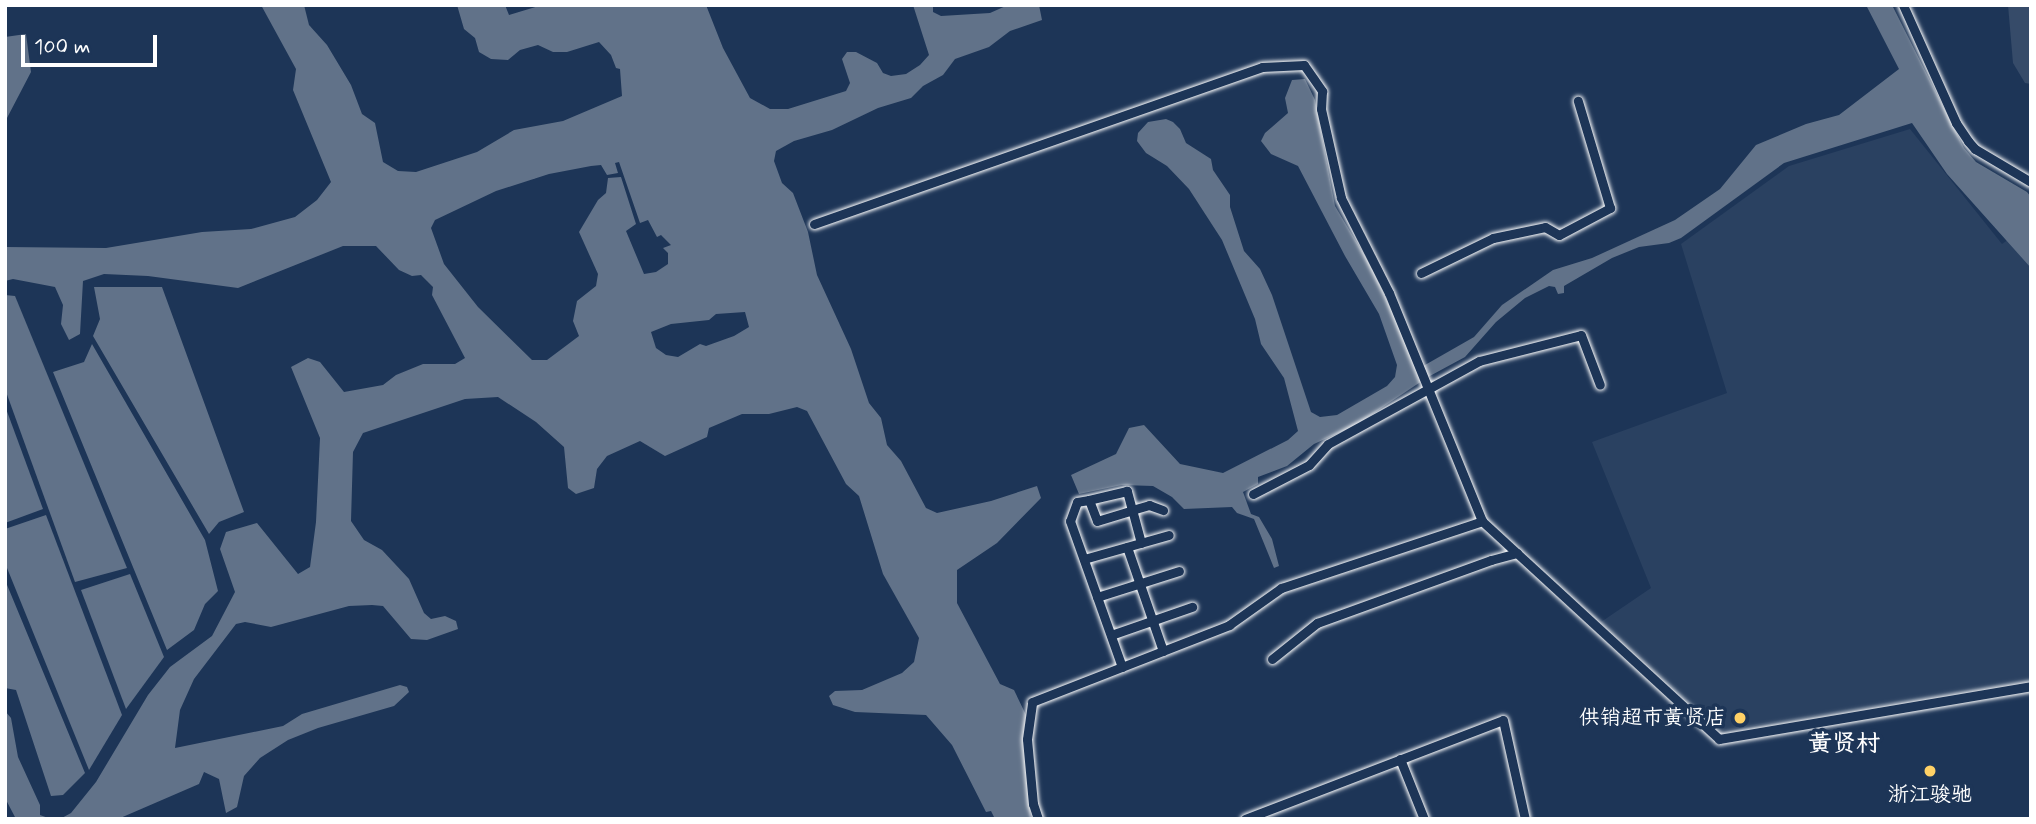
<!DOCTYPE html>
<meta charset="utf-8">
<style>
body{margin:0}
#map{position:relative;width:2036px;height:824px;overflow:hidden;background:#1d3557;font-family:Mynerve,"LXGW WenKai TC",sans-serif}
div>[style]{position:absolute}
[style*='--x']{left:calc(var(--x)*1px);top:calc(var(--y)*1px);width:calc(var(--w)*1px);rotate:calc(var(--a)*1deg)}
.built>*{inset:0;background:#2a4161}
.green>*{inset:0;background:#364b69}
.water>*{inset:0;background:#617289}
.roads{filter:drop-shadow(0 0 2px #fff) drop-shadow(0 0 2px #fff)}
.minor>*{height:9px;margin:-4.5px;padding:0 4.5px;transform-origin:4.5px;border-radius:4.5px;background:#1d3557}
.dots>*{width:19px;height:19px;translate:-50% -50%;box-sizing:border-box;border:4px solid #1d3557;border-radius:50%}
span{translate:-50% -50%;white-space:nowrap;text-align:center;line-height:1.15;-webkit-text-stroke:7px #1d3557;paint-order:stroke}
.poi-label{font-size:21px;color:#fff}
.right{translate:-100% -50%;text-align:right}
.quarter-label{font-size:24px;color:#fff;font-weight:700}
.frame{position:absolute;inset:0;border:7px solid #fff;pointer-events:none}
.scale{position:absolute;left:21px;top:35px;width:136px;height:32px;box-sizing:border-box;border:4px solid #fff;border-top:0;padding-left:9px;font-size:21px;line-height:24px;white-space:nowrap;color:#fff;-webkit-text-stroke:5px #1d3557;paint-order:stroke}
</style>
<div id="map">
<div class="built">
<i style="clip-path:polygon(1910px 129px,2002px 244px,2031px 223px,2031px 681px,1720px 731px,1601px 622px,1651px 588px,1592px 442px,1727px 393px,1681px 244px,1789px 166px)"></i>
</div>
<div class="green">
<i style="clip-path:polygon(2008px 5px,2031px 5px,2031px 84px,2025px 83px,2013px 63px)"></i>
</div>
<div class="water">
<i style="clip-path:polygon(evenodd,261px 5px,304px 5px,309px 25px,327px 45px,351px 85px,362px 114px,375px 123px,383px 162px,398px 171px,416px 172px,477px 152px,514px 130px,563px 121px,622px 96px,620px 69px,616px 68px,611px 55px,599px 42px,567px 52px,553px 52px,538px 45px,520px 50px,508px 60px,491px 59px,479px 52px,475px 38px,464px 29px,457px 5px,505px 5px,509px 15px,542px 5px,706px 5px,723px 48px,750px 98px,770px 109px,788px 109px,846px 91px,850px 83px,842px 59px,847px 52px,856px 52px,877px 63px,883px 73px,891px 76px,906px 74px,920px 65px,929px 55px,913px 5px,933px 5px,933px 12px,941px 16px,990px 13px,1008px 5px,1039px 5px,1042px 20px,1010px 31px,989px 47px,955px 59px,943px 75px,923px 86px,911px 98px,878px 108px,832px 130px,794px 141px,776px 151px,774px 161px,782px 183px,793px 193px,808px 232px,817px 275px,851px 349px,869px 403px,881px 418px,887px 445px,901px 461px,926px 508px,937px 513px,991px 501px,1037px 486px,1041px 498px,997px 543px,957px 570px,957px 603px,1000px 684px,1014px 690px,1026px 715px,1023px 739px,1031px 819px,995px 819px,991px 811px,986px 812px,952px 745px,926px 715px,855px 712px,833px 705px,829px 696px,835px 691px,862px 690px,902px 673px,914px 662px,919px 638px,883px 574px,859px 496px,846px 484px,807px 411px,797px 407px,769px 414px,742px 414px,709px 428px,707px 437px,665px 456px,640px 441px,607px 456px,597px 469px,594px 488px,576px 494px,568px 488px,564px 447px,536px 422px,498px 397px,465px 399px,363px 433px,353px 452px,351px 521px,364px 540px,382px 550px,409px 579px,424px 613px,431px 619px,445px 616px,456px 621px,458px 629px,427px 640px,411px 639px,383px 606px,372px 605px,349px 606px,271px 627px,245px 622px,236px 624px,194px 679px,180px 710px,175px 748px,283px 726px,302px 714px,400px 685px,407px 687px,409px 692px,394px 706px,318px 728px,288px 740px,260px 758px,244px 776px,237px 807px,226px 813px,219px 779px,204px 772px,199px 784px,118px 819px,60px 819px,71px 813px,96px 782px,148px 695px,170px 667px,212px 636px,235px 592px,220px 549px,226px 532px,257px 523px,298px 574px,310px 567px,316px 522px,320px 438px,291px 367px,308px 358px,320px 362px,344px 392px,383px 385px,396px 375px,423px 364px,455px 364px,465px 358px,432px 295px,433px 287px,421px 275px,412px 276px,399px 270px,376px 246px,343px 246px,238px 288px,148px 276px,104px 274px,83px 281px,80px 334px,69px 340px,61px 324px,63px 305px,55px 287px,13px 279px,5px 281px,5px 247px,106px 248px,202px 232px,251px 229px,295px 217px,317px 200px,331px 182px,293px 90px,296px 69px,261px 5px,619px 162px,640px 223px,648px 220px,657px 237px,661px 235px,671px 245px,663px 248px,668px 253px,668px 264px,656px 272px,644px 274px,626px 231px,636px 224px,621px 177px,608px 178px,606px 193px,598px 200px,579px 232px,598px 274px,596px 286px,577px 301px,573px 321px,579px 336px,547px 360px,532px 360px,478px 307px,444px 264px,431px 228px,435px 220px,496px 191px,549px 174px,591px 166px,601px 165px,607px 175px,618px 173px,615px 163px,619px 162px,261px 5px,745px 312px,749px 327px,734px 336px,706px 346px,700px 344px,678px 357px,666px 355px,656px 348px,651px 332px,671px 324px,709px 320px,716px 314px,745px 312px)"></i>
<i style="clip-path:polygon(1866px 5px,1892px 5px,1964px 148px,1976px 162px,2027px 192px,2031px 197px,2031px 268px,1947px 174px,1912px 123px,1784px 163px,1681px 238px,1669px 243px,1639px 247px,1612px 258px,1564px 286px,1564px 293px,1558px 294px,1555px 287px,1549px 286px,1525px 298px,1496px 322px,1465px 357px,1428px 377px,1356px 425px,1314px 444px,1287px 466px,1258px 477px,1258px 484px,1243px 492px,1251px 514px,1259px 517px,1272px 539px,1279px 566px,1274px 568px,1254px 519px,1237px 513px,1232px 507px,1184px 509px,1172px 497px,1153px 486px,1122px 485px,1079px 494px,1071px 475px,1116px 454px,1129px 428px,1144px 425px,1180px 464px,1223px 473px,1288px 440px,1298px 431px,1284px 378px,1261px 344px,1255px 319px,1222px 240px,1189px 189px,1167px 166px,1146px 153px,1137px 141px,1138px 133px,1148px 122px,1166px 119px,1173px 122px,1180px 129px,1186px 143px,1211px 159px,1213px 170px,1230px 195px,1230px 207px,1244px 251px,1260px 269px,1272px 295px,1311px 412px,1320px 417px,1337px 415px,1387px 386px,1395px 377px,1397px 365px,1379px 314px,1345px 256px,1298px 166px,1271px 154px,1261px 141px,1265px 133px,1288px 113px,1285px 98px,1292px 80px,1305px 79px,1315px 100px,1335px 206px,1372px 268px,1418px 369px,1474px 337px,1502px 305px,1553px 270px,1592px 258px,1675px 220px,1720px 189px,1756px 145px,1806px 124px,1839px 115px,1899px 69px)"></i>
<i style="clip-path:polygon(26px 34px,31px 72px,7px 118px,5px 166px,5px 37px)"></i>
<i style="clip-path:polygon(94px 287px,162px 287px,244px 512px,219px 522px,209px 534px,93px 336px,100px 319px)"></i>
<i style="clip-path:polygon(5px 295px,15px 296px,127px 568px,75px 582px,5px 389px)"></i>
<i style="clip-path:polygon(92px 344px,205px 540px,218px 591px,205px 604px,194px 630px,167px 650px,53px 372px,84px 362px)"></i>
<i style="clip-path:polygon(5px 406px,43px 509px,5px 523px)"></i>
<i style="clip-path:polygon(46px 515px,122px 715px,89px 770px,5px 563px,5px 529px)"></i>
<i style="clip-path:polygon(130px 574px,164px 657px,126px 709px,81px 590px)"></i>
<i style="clip-path:polygon(5px 580px,85px 773px,63px 795px,51px 796px,16px 690px,5px 688px)"></i>
<i style="clip-path:polygon(5px 711px,11px 718px,18px 757px,40px 805px,40px 815px,51px 819px,16px 819px,5px 798px)"></i>
</div>
<div class="roads">
<div class="minor">
<i style="--x:1903;--y:5;--w:129;--a:65.8"></i>
<i style="--x:1956;--y:123;--w:22;--a:56"></i>
<i style="--x:1968;--y:141;--w:11;--a:49"></i>
<i style="--x:1975;--y:149;--w:65;--a:30.5"></i>
<i style="--x:814;--y:224;--w:475;--a:-19.3"></i>
<i style="--x:1262;--y:67;--w:42;--a:-2.7"></i>
<i style="--x:1304;--y:65;--w:32;--a:55"></i>
<i style="--x:1322;--y:91;--w:18;--a:93"></i>
<i style="--x:1321;--y:109;--w:91;--a:77.3"></i>
<i style="--x:1341;--y:198;--w:106;--a:63.2"></i>
<i style="--x:1389;--y:293;--w:246;--a:67.8"></i>
<i style="--x:1482;--y:521;--w:322;--a:42.6"></i>
<i style="--x:1719;--y:739;--w:316;--a:-9.6"></i>
<i style="--x:1421;--y:273;--w:80;--a:-25.9"></i>
<i style="--x:1493;--y:238;--w:53;--a:-11.9"></i>
<i style="--x:1545;--y:227;--w:16;--a:30"></i>
<i style="--x:1559;--y:235;--w:58;--a:-27.9"></i>
<i style="--x:1610;--y:208;--w:112;--a:-106.7"></i>
<i style="--x:1253;--y:494;--w:63;--a:-27.4"></i>
<i style="--x:1309;--y:465;--w:28;--a:-48"></i>
<i style="--x:1328;--y:444;--w:172;--a:-28.8"></i>
<i style="--x:1479;--y:361;--w:105;--a:-14.3"></i>
<i style="--x:1581;--y:335;--w:53;--a:69.2"></i>
<i style="--x:1089;--y:500;--w:12;--a:171"></i>
<i style="--x:1077;--y:502;--w:20;--a:110"></i>
<i style="--x:1070;--y:521;--w:155;--a:70.4"></i>
<i style="--x:1141;--y:543;--w:34;--a:-105"></i>
<i style="--x:1132;--y:510;--w:20;--a:-105"></i>
<i style="--x:1127;--y:491;--w:39;--a:167"></i>
<i style="--x:1089;--y:500;--w:22;--a:69"></i>
<i style="--x:1097;--y:521;--w:37;--a:-17"></i>
<i style="--x:1132;--y:510;--w:18;--a:-16"></i>
<i style="--x:1149;--y:505;--w:15;--a:20"></i>
<i style="--x:1127;--y:547;--w:110;--a:70.9"></i>
<i style="--x:1084;--y:559;--w:88;--a:-15.8"></i>
<i style="--x:1097;--y:597;--w:86;--a:-17.6"></i>
<i style="--x:1111;--y:635;--w:86;--a:-19.1"></i>
<i style="--x:1272;--y:659;--w:58;--a:-38.7"></i>
<i style="--x:1317;--y:623;--w:185;--a:-19.9"></i>
<i style="--x:1491;--y:560;--w:27;--a:-15"></i>
<i style="--x:1400;--y:759;--w:65;--a:68.2"></i>
<i style="--x:1038;--y:819;--w:16;--a:-108"></i>
<i style="--x:1033;--y:804;--w:65;--a:-95.3"></i>
<i style="--x:1027;--y:739;--w:37;--a:-82"></i>
<i style="--x:1032;--y:702;--w:212;--a:-21.3"></i>
<i style="--x:1229;--y:625;--w:64;--a:-35.4"></i>
<i style="--x:1281;--y:588;--w:212;--a:-18.4"></i>
<i style="--x:1245;--y:819;--w:276;--a:-21"></i>
<i style="--x:1503;--y:720;--w:101;--a:77.5"></i>
</div>
</div>
<div class="dots">
<i style="left:1740px;top:718px;background:#ffd166"></i>
<i style="left:1930px;top:771px;background:#ffd166"></i>
</div>
<div class="poi-label">
<span class="right" style="left:1726px;top:718px">供销超市黄贤店</span>
<span style="left:1930px;top:795px">浙江骏驰</span>
</div>
<div class="quarter-label">
<span style="left:1844px;top:745px">黄贤村</span>
</div>
<div class="frame"></div>
<div class="scale">100 m</div>
</div>
